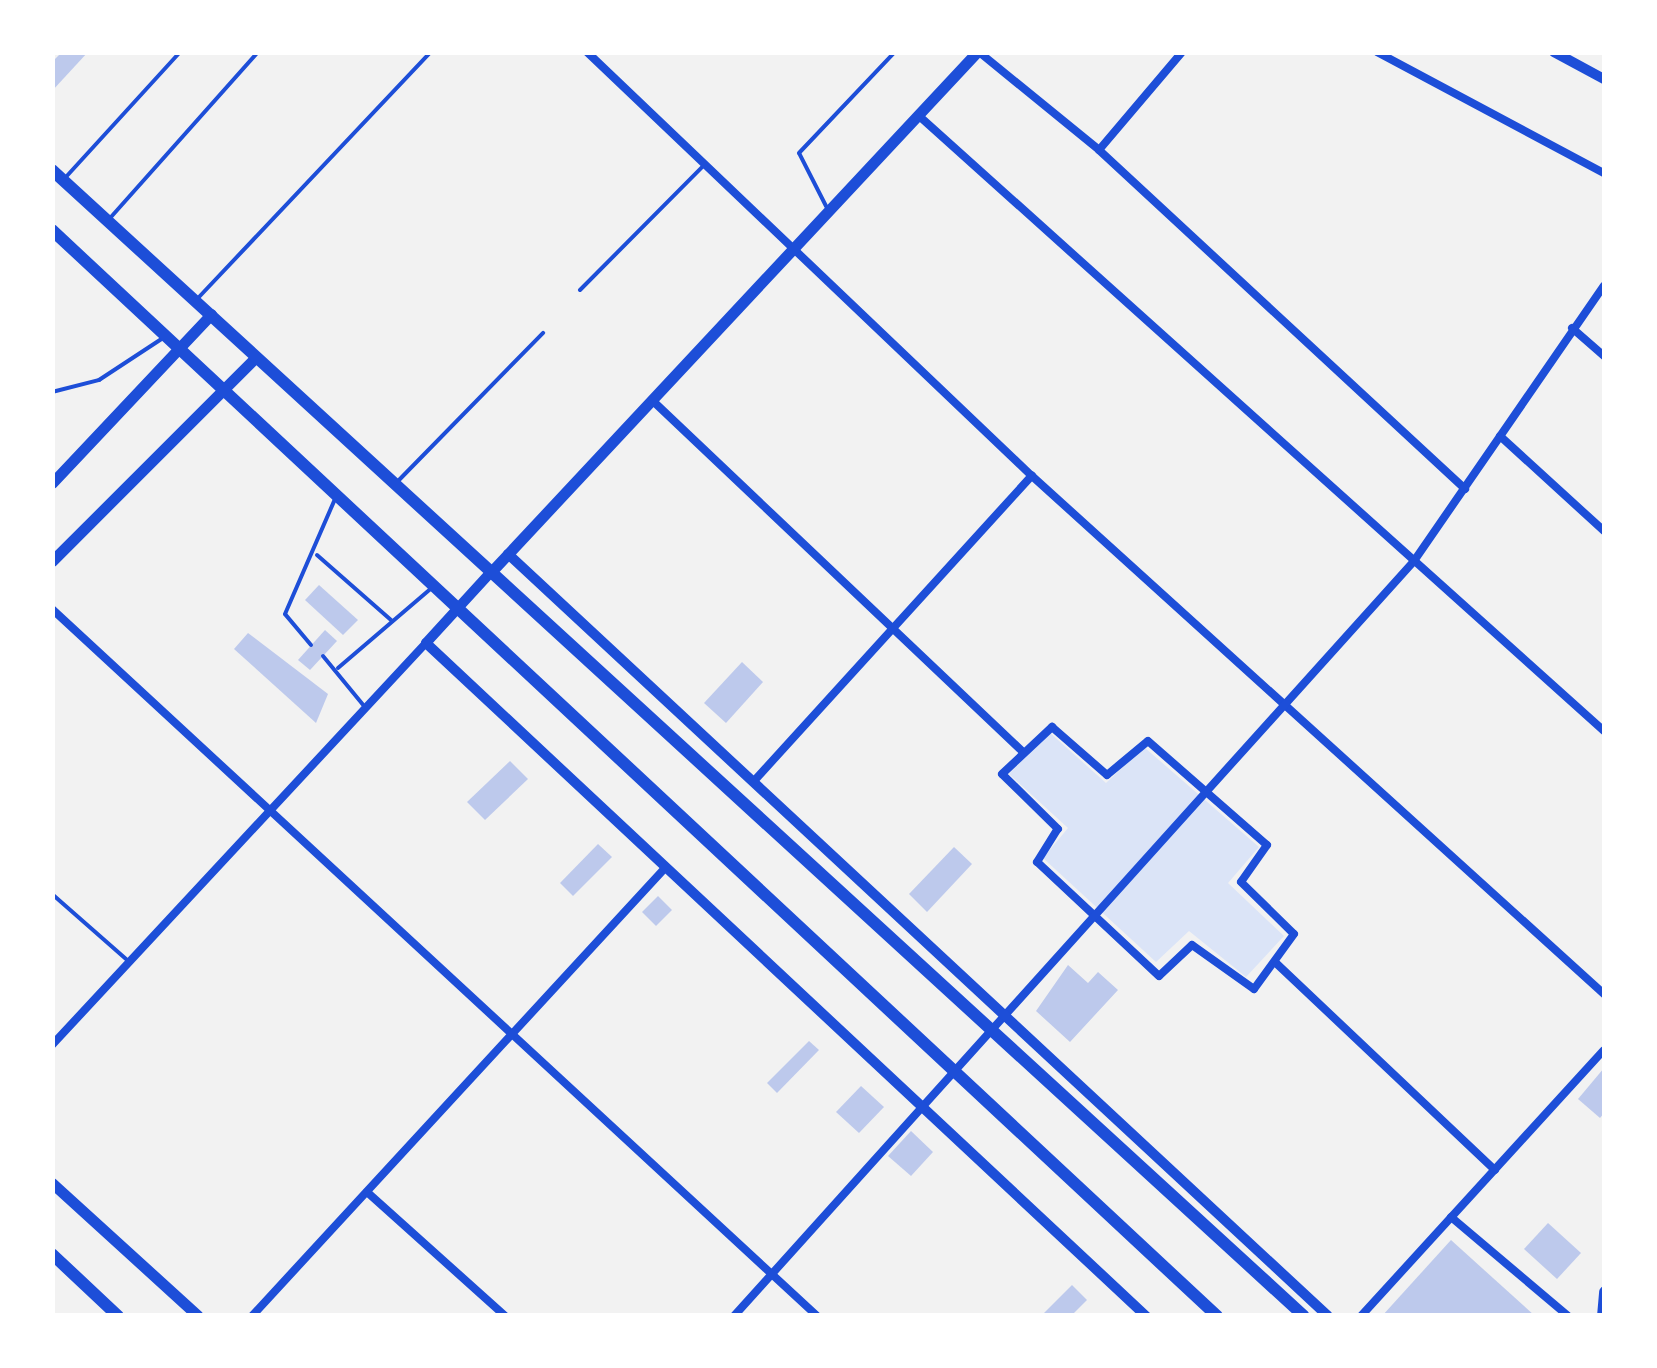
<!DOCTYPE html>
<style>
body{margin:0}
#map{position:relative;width:1657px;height:1368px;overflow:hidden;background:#f2f2f2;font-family:Montserrat,sans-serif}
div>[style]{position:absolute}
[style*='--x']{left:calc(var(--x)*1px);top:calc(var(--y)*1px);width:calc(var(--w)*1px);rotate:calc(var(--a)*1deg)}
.green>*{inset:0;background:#dbe4f7}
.building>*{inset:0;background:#bdc9ec}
.service>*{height:4px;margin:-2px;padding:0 2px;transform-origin:2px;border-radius:2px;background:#1d4ed8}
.minor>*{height:8px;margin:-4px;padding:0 4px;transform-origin:4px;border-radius:4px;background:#1d4ed8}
.tertiary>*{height:10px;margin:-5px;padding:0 5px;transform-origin:5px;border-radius:5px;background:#1d4ed8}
.secondary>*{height:11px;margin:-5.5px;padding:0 5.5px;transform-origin:5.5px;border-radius:5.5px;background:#1d4ed8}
.primary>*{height:12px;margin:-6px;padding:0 6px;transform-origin:6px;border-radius:6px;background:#1d4ed8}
.trunk>*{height:12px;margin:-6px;padding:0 6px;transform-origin:6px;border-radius:6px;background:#1d4ed8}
span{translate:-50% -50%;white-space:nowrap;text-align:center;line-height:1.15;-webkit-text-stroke:10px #fff;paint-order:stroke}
.frame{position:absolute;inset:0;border:55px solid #fff;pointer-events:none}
</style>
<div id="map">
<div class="green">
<i style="clip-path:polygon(1049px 732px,1106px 783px,1144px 747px,1259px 847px,1228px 883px,1284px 936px,1246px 977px,1189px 931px,1156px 962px,1043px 858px,1068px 828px,1009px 774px)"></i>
</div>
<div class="building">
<i style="clip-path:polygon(62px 52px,88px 52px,52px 91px,52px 62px)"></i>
<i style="clip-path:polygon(319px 585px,358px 620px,343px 635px,305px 600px)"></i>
<i style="clip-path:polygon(325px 630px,337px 641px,310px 670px,298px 660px)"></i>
<i style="clip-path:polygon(248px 633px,328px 694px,316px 723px,234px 649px)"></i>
<i style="clip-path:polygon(742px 662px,763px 682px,726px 723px,704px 703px)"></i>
<i style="clip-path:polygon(510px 761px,528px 779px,485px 820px,467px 802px)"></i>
<i style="clip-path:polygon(598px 844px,612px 857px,573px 896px,560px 883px)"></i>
<i style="clip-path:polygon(954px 847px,972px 864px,927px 912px,909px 894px)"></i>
<i style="clip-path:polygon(658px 896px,672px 910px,656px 926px,642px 912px)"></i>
<i style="clip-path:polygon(1068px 965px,1088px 983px,1098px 972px,1118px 990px,1070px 1042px,1036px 1011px)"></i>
<i style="clip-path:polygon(809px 1041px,819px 1050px,777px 1093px,767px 1083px)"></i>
<i style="clip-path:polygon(1604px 1068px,1604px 1113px,1600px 1118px,1578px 1099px)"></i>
<i style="clip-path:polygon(861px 1086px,884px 1107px,859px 1133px,836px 1112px)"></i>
<i style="clip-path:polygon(911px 1131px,933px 1152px,911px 1176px,888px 1156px)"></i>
<i style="clip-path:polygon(1548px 1223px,1581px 1253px,1557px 1279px,1524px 1249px)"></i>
<i style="clip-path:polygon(1451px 1240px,1535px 1316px,1382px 1316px)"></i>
<i style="clip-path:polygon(1072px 1285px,1087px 1300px,1071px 1316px,1041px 1316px)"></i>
</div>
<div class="service">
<i style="--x:65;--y:178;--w:171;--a:-47.6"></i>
<i style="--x:826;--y:206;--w:59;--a:-117"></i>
<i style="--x:799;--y:153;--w:139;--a:-46.5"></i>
<i style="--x:111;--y:217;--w:221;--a:-48.3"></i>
<i style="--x:580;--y:290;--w:175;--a:-45.2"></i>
<i style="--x:199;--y:297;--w:337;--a:-46.6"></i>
<i style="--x:52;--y:392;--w:49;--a:-14.3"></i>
<i style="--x:99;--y:380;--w:77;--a:-33.3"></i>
<i style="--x:399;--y:480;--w:206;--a:-45.6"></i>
<i style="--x:317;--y:555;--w:100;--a:41.3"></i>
<i style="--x:311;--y:645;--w:40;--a:-130"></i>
<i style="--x:285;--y:614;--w:125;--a:-66.5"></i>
<i style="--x:323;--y:656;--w:65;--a:50.6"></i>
<i style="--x:338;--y:668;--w:125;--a:-40.5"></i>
<i style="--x:52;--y:894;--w:100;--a:41.3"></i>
</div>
<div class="minor">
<i style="--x:587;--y:52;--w:615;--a:43.62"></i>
<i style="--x:1032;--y:476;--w:772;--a:42.16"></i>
<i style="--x:979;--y:52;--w:155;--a:39.2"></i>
<i style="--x:1099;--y:150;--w:499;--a:42.8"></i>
<i style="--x:1377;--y:52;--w:257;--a:28.1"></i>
<i style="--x:918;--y:115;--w:922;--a:41.92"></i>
<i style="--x:1099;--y:150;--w:128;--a:-49.7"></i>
<i style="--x:1572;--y:328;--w:43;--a:41.2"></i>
<i style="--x:654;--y:402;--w:507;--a:43.48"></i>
<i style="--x:1500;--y:436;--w:141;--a:42.4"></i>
<i style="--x:52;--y:609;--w:1042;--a:42.74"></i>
<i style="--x:1052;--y:727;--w:73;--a:41.1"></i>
<i style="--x:1107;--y:775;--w:53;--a:-39.7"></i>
<i style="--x:1148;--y:741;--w:158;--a:41.2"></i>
<i style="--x:1267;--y:845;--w:45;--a:125.1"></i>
<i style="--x:1241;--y:882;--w:74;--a:44.5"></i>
<i style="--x:1294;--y:934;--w:68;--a:126"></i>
<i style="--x:1254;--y:989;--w:76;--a:-144.6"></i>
<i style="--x:1192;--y:945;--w:45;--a:136.8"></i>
<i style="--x:1159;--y:976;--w:167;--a:-136.9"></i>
<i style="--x:1037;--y:862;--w:39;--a:-58"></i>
<i style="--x:1058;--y:829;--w:78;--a:-135.5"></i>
<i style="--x:1002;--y:774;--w:69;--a:-43.2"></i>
<i style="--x:754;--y:781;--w:413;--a:-47.7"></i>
<i style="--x:1277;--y:964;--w:300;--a:43.4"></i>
<i style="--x:52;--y:1045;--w:549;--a:-47.07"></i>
<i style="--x:367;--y:1192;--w:186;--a:41.9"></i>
<i style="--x:1451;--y:1217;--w:153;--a:40.2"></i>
<i style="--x:252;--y:1316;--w:611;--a:-47.32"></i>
<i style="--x:734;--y:1316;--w:1016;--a:-47.99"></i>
<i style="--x:1414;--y:561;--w:334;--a:-55.4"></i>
<i style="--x:1361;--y:1316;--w:360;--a:-47.6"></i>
</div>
<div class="tertiary">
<i style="--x:1554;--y:52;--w:57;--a:28.4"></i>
<i style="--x:508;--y:554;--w:1119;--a:42.9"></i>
<i style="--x:491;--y:572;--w:96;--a:132.5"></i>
<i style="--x:426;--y:643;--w:986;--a:43.07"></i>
</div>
<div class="secondary">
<i style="--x:52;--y:483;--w:232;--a:-46.7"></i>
<i style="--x:52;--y:561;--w:288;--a:-45"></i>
<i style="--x:491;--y:572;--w:712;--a:-46.94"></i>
<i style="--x:52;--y:1183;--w:197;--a:42.3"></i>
<i style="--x:1602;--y:1316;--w:25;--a:-85"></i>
</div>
<div class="primary">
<i style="--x:52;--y:170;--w:1697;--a:42.47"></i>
<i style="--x:52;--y:230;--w:1593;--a:42.99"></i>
</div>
<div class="trunk">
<i style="--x:52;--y:1254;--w:91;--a:43.2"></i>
</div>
<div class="frame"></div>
</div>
